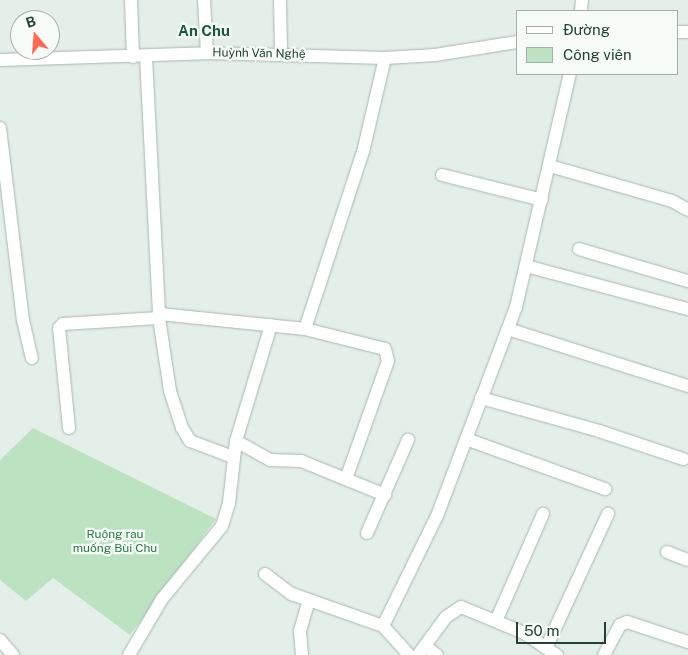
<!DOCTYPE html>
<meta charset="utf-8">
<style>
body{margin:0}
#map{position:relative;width:688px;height:655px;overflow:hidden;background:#e4efe9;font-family:"Public Sans",sans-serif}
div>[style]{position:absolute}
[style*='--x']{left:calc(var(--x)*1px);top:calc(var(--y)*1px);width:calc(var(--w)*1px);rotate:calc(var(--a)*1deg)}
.green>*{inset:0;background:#bbe2c1}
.roads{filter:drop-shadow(0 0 1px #a6b8b0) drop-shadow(0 0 1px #a6b8b0)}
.minor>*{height:12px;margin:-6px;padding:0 6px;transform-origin:6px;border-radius:6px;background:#fff}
span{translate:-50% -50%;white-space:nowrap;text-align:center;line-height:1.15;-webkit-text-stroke:4.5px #f6fbf7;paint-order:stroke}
.street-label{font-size:12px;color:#214336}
.park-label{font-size:12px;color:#277f3e}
.quarter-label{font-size:15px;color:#1a5841;font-weight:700}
.legend{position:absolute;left:516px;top:10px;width:162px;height:65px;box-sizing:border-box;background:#f6fbf7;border:1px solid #a1b1aa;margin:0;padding:6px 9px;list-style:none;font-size:15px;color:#214336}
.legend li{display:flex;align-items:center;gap:10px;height:25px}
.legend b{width:25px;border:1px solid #a1b1aa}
.north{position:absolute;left:10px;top:10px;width:50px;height:50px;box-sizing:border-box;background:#f6fbf7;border:1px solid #a1b1aa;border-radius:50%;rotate:342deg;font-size:14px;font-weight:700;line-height:20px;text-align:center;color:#214336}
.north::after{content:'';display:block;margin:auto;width:18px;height:22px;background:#ff6852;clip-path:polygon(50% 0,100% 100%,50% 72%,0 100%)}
.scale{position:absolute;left:516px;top:622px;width:90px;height:22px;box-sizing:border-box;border:2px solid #214336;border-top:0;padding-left:6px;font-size:15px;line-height:18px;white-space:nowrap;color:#214336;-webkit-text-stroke:4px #f6fbf7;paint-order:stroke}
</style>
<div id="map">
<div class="green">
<i style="clip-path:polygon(33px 428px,216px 519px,130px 635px,53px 578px,26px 601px,0 580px,0 460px)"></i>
</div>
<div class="roads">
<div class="minor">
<i style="--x:131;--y:0;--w:57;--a:88"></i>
<i style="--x:204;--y:0;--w:53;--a:86.8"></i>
<i style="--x:280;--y:0;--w:53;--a:88.9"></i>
<i style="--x:581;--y:11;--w:11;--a:-85"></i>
<i style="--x:677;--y:32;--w:11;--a:0"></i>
<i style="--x:146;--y:57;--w:261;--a:87.1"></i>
<i style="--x:159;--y:318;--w:74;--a:81.4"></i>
<i style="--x:170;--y:391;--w:39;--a:72"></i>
<i style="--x:182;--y:428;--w:15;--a:58"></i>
<i style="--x:190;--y:441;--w:46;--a:20.4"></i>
<i style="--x:0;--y:60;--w:207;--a:-1.9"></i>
<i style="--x:207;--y:53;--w:178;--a:1.6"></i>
<i style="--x:385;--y:58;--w:50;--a:-3.4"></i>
<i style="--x:435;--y:55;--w:83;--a:-9"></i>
<i style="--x:0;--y:128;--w:193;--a:83.2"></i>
<i style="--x:23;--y:320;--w:39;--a:77"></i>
<i style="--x:550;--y:166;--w:127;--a:16"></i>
<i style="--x:672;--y:201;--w:18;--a:29"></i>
<i style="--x:442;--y:175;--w:103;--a:14"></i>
<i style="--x:579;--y:249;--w:114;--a:16.4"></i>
<i style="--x:526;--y:266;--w:168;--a:14.9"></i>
<i style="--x:160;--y:314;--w:146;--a:5.9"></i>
<i style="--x:305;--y:329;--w:82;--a:14"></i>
<i style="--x:385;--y:349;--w:12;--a:76"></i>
<i style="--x:388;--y:361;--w:125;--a:109.6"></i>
<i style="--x:305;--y:329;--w:190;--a:-71.9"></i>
<i style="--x:364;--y:148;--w:92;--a:-76.9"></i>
<i style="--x:508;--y:329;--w:189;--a:17.6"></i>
<i style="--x:481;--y:398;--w:123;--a:15.6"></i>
<i style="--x:599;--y:431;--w:89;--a:18.4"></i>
<i style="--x:69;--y:428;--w:100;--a:-95.7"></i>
<i style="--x:59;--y:328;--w:6;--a:-45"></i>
<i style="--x:63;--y:324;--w:96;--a:-3.6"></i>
<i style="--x:466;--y:439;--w:148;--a:19.8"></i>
<i style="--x:236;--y:441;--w:39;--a:29"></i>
<i style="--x:270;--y:460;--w:31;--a:2"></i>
<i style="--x:301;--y:461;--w:91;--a:22"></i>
<i style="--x:367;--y:533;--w:102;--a:-66.2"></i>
<i style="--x:667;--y:552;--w:22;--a:21"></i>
<i style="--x:265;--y:574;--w:34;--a:37"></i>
<i style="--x:292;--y:594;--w:96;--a:19.4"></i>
<i style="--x:383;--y:626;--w:39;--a:48"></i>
<i style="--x:496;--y:621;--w:117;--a:-66.3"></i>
<i style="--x:383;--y:626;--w:123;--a:-63.9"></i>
<i style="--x:437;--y:516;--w:223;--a:-69.3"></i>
<i style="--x:516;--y:307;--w:239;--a:-77"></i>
<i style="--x:0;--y:640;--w:20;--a:49"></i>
<i style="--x:425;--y:646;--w:15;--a:37"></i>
<i style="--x:546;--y:648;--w:148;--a:-65.2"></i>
<i style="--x:129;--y:655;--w:65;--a:-59.5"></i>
<i style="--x:162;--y:599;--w:94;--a:-50.6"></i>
<i style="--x:222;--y:526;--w:24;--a:-73"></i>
<i style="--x:229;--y:503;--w:62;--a:-83.6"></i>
<i style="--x:236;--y:441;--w:121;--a:-73.2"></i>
<i style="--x:302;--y:655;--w:24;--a:-95"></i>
<i style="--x:300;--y:631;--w:32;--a:-74"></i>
<i style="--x:418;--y:655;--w:47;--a:-53.6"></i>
<i style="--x:446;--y:617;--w:18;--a:-34"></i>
<i style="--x:461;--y:607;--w:68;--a:22.4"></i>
<i style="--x:524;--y:633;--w:40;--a:34"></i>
<i style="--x:604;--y:655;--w:34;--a:-62"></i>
<i style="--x:620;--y:625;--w:8;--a:-23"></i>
<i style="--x:627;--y:622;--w:64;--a:18.2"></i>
</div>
</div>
<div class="street-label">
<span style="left:259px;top:54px;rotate:1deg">Huỳnh Văn Nghệ</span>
</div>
<div class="park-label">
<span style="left:115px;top:542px">Ruộng rau<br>muống Bùi Chu</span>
</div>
<div class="quarter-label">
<span style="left:204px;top:31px">An Chu</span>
</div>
<ul class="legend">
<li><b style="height:6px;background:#fff"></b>Đường</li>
<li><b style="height:14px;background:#bbe2c1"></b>Công viên</li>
</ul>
<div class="north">B</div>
<div class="scale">50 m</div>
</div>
